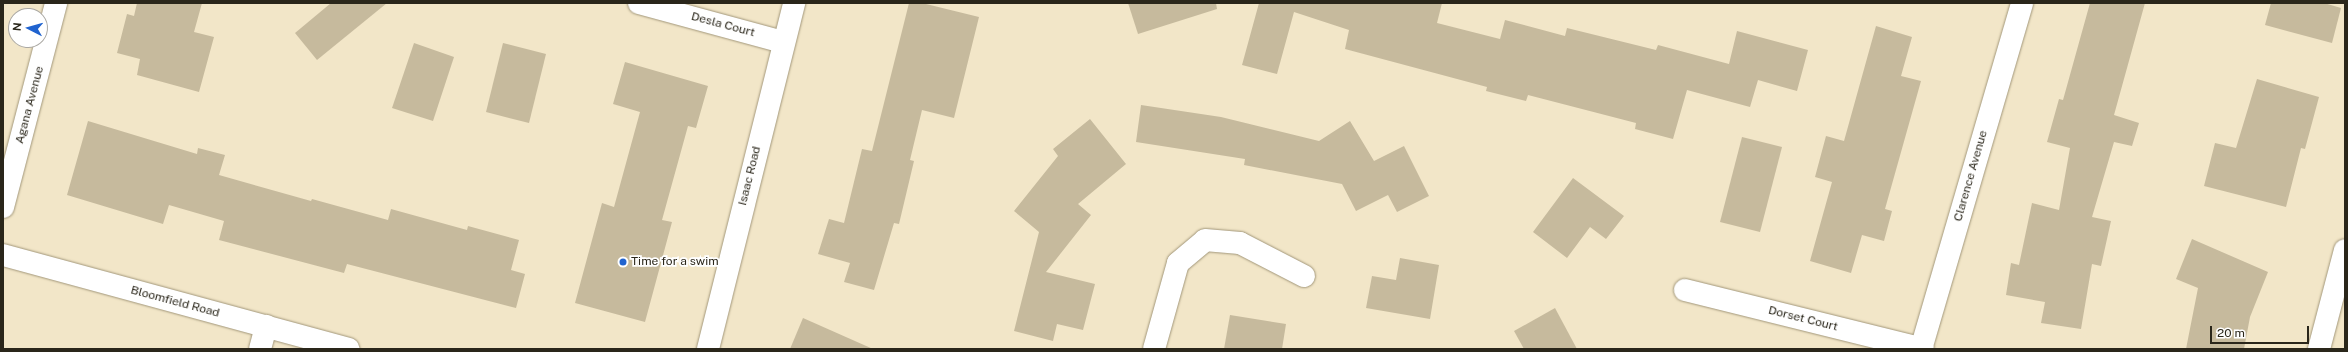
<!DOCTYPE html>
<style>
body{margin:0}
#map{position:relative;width:2348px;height:352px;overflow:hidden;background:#f2e6c8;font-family:"Public Sans",sans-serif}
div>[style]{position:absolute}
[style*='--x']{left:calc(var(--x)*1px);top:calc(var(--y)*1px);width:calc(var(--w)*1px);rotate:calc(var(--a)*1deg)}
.building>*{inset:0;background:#c6ba9d}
.roads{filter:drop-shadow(0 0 1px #a2977a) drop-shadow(0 0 1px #a2977a)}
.minor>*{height:22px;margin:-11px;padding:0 11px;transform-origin:11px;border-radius:11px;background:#fff}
.tertiary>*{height:22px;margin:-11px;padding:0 11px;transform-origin:11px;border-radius:11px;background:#fff}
.dots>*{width:11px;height:11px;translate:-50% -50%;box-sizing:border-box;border:2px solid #fff;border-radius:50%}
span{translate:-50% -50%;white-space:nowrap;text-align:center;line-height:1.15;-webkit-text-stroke:3.5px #fff;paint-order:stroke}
.street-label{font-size:12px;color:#2a261a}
.poi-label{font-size:12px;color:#2a261a}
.left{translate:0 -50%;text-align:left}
.frame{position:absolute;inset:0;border:4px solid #2a261a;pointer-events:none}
.north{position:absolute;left:8px;top:8px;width:40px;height:40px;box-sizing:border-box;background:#fff;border:1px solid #aaa8a3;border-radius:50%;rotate:276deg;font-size:11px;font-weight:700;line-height:16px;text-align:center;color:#2a261a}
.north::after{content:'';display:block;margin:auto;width:14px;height:18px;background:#2063cf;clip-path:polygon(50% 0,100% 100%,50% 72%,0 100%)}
.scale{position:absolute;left:2210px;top:326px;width:99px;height:18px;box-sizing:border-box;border:2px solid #2a261a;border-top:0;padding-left:5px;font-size:12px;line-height:14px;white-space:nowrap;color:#2a261a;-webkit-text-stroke:3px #fff;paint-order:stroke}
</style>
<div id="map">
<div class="building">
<i style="clip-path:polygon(137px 3px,202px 3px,194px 32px,214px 37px,199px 92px,137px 75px,140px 59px,117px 53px,127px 14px,134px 16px)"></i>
<i style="clip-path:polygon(331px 3px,387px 3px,317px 60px,295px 33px)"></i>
<i style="clip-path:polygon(909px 3px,922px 3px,979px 17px,954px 118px,922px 110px,910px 160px,914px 161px,899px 224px,894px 223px,874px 290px,844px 282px,850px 263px,818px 254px,829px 219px,844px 223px,862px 149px,872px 151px)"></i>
<i style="clip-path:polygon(1128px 3px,1216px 3px,1217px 9px,1138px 34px)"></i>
<i style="clip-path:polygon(1259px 3px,1442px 3px,1437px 23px,1500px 39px,1505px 20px,1565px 36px,1567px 28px,1656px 50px,1658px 45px,1729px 64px,1737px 31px,1808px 50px,1797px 91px,1758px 80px,1750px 107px,1687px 90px,1673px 139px,1635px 129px,1636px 123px,1528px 95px,1526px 101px,1486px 91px,1487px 87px,1345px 49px,1349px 30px,1294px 12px,1277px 74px,1242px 65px)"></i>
<i style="clip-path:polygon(2090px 3px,2145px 3px,2114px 115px,2139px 123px,2132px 146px,2114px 142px,2092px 217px,2111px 221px,2101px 266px,2092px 264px,2081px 329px,2041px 323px,2045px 302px,2006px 295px,2011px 263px,2019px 265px,2032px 203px,2059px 210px,2070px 148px,2047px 142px,2059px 99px,2063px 100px)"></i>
<i style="clip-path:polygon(2271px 3px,2324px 3px,2341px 8px,2332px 43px,2265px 25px)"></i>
<i style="clip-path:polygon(1876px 26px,1912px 37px,1901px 76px,1921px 81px,1885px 209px,1892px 211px,1884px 241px,1862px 235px,1851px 273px,1810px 261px,1832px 182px,1815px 177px,1826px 136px,1844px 141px)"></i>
<i style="clip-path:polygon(414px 43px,454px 57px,433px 121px,392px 108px)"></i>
<i style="clip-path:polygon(503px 43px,546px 54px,529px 123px,486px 112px)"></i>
<i style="clip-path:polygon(625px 62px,708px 86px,696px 128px,688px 126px,662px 220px,672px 222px,645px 322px,575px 303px,602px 203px,614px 207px,640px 112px,613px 104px)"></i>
<i style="clip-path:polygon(2257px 79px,2319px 97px,2305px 149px,2301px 148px,2286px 207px,2204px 186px,2215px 143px,2236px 148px)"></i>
<i style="clip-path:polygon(1141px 105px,1221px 117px,1319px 141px,1350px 121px,1374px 161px,1404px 146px,1429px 196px,1397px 212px,1388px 195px,1356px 211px,1342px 184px,1244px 165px,1245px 159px,1136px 142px)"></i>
<i style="clip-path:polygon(1090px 119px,1126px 164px,1078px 204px,1091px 215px,1046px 272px,1095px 284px,1083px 330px,1057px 324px,1053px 341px,1014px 331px,1039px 232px,1014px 211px,1058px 156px,1053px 149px)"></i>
<i style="clip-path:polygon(88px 121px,197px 154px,198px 148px,225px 155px,219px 175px,311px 201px,312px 199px,388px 220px,391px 209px,467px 230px,468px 226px,519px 240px,511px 270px,525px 274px,516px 308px,347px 264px,344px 273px,219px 240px,224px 221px,169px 205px,163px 224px,67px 195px)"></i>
<i style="clip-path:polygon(1742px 137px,1782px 147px,1760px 232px,1720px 222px)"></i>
<i style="clip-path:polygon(1573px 178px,1624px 216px,1606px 239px,1590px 227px,1567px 258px,1533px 232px)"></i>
<i style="clip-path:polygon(2192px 239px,2268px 272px,2250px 317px,2244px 349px,2186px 349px,2198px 288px,2176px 279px)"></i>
<i style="clip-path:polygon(1400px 258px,1439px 265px,1430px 319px,1366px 308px,1372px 276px,1396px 280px)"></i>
<i style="clip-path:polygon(1555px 308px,1577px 349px,1524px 349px,1514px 331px)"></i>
<i style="clip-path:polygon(1230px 315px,1286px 324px,1282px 349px,1224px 349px)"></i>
<i style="clip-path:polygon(803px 318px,873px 349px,790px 349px)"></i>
</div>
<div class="roads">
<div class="minor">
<i style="--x:639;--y:3;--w:149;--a:15.2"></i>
<i style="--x:3;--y:207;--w:211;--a:-75.4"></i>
<i style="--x:1685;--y:290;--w:245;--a:13.9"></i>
<i style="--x:260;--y:349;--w:24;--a:-75"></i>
<i style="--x:1154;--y:349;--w:89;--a:-74.4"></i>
<i style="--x:1178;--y:263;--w:35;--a:-40"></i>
<i style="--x:1205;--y:240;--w:35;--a:5"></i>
<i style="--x:1240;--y:243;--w:72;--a:27.3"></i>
<i style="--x:1921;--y:349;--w:360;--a:-73.7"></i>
<i style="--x:2319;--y:349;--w:102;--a:-75.3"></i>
</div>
<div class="tertiary">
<i style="--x:3;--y:255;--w:358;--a:15.2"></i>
<i style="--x:708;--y:349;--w:357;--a:-76"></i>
</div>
</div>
<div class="dots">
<i style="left:623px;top:262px;background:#2063cf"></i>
</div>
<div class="street-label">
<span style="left:723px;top:25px;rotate:15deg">Desla Court</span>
<span style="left:30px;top:105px;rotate:-75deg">Agana Avenue</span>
<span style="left:750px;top:176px;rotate:-76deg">Isaac Road</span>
<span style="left:1971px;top:176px;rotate:-74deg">Clarence Avenue</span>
<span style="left:175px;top:302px;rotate:15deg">Bloomfield Road</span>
<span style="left:1803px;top:319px;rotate:14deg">Dorset Court</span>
</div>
<div class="poi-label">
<span class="left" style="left:631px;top:262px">Time for a swim</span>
</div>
<div class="frame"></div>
<div class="north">N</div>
<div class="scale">20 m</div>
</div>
